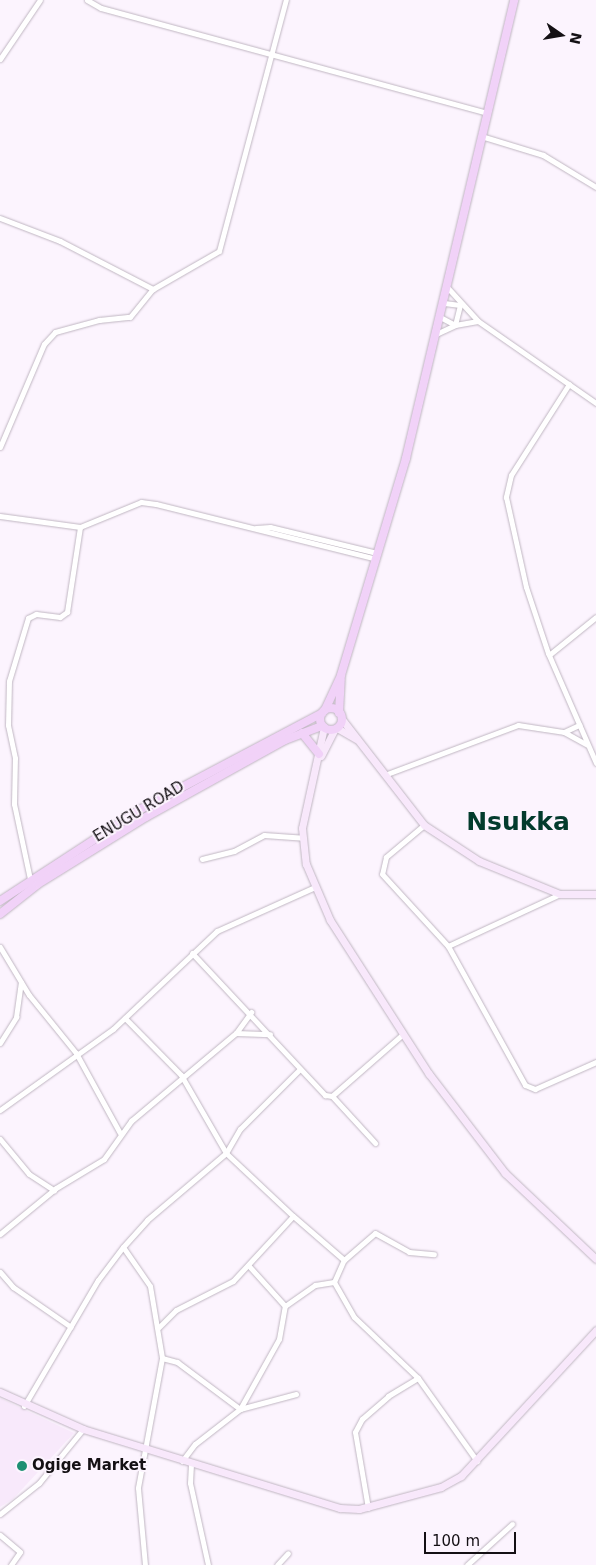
<!DOCTYPE html>
<style>
body{margin:0}
#map{position:relative;width:596px;height:1565px;overflow:hidden;background:#fcf4fe;font-family:"DejaVu Sans",sans-serif}
div>[style]{position:absolute}
[style*='--x']{left:calc(var(--x)*1px);top:calc(var(--y)*1px);width:calc(var(--w)*1px);rotate:calc(var(--a)*1deg)}
.built>*{inset:0;background:#f8e9fb}
.roads{filter:drop-shadow(0 0 1px #c0b6c2) drop-shadow(0 0 1px #c0b6c2)}
.street>*{height:5px;margin:-2.5px;padding:0 2.5px;transform-origin:2.5px;border-radius:2.5px;background:#fff}
.secondary>*{height:7px;margin:-3.5px;padding:0 3.5px;transform-origin:3.5px;border-radius:3.5px;background:#f8e8fb}
.primary>*{height:8px;margin:-4px;padding:0 4px;transform-origin:4px;border-radius:4px;background:#f1d2f8}
.primary>.ring{margin:-4px;padding:0;box-sizing:content-box;background:none;border:8px solid #f1d2f8;border-radius:50%}
.dots>*{width:14px;height:14px;translate:-50% -50%;box-sizing:border-box;border:2px solid #fcf4fe;border-radius:50%}
span{translate:-50% -50%;white-space:nowrap;text-align:center;line-height:1.15;-webkit-text-stroke:4px #fcf4fe;paint-order:stroke}
.street-label{font-size:15px;color:#141014}
.poi-label{font-size:15px;color:#141014;font-weight:700}
.left{translate:0 -50%;text-align:left}
.town-label{font-size:25px;color:#033b2d;font-weight:700}
.north{position:absolute;left:536px;top:10px;width:50px;height:50px;-webkit-text-stroke:4px #fcf4fe;paint-order:stroke;rotate:103deg;font-size:14px;font-weight:700;line-height:20px;text-align:center;color:#141014}
.north::after{content:'';display:block;margin:auto;width:18px;height:22px;background:#141014;clip-path:polygon(50% 0,100% 100%,50% 72%,0 100%)}
.scale{position:absolute;left:424px;top:1532px;width:92px;height:22px;box-sizing:border-box;border:2px solid #141014;border-top:0;padding-left:6px;font-size:15px;line-height:18px;white-space:nowrap;color:#141014;-webkit-text-stroke:4px #fcf4fe;paint-order:stroke}
</style>
<div id="map">
<div class="built">
<i style="clip-path:polygon(0 1398px,74px 1433px,13px 1499px,0 1507px)"></i>
</div>
<div class="roads">
<div class="street">
<i style="--x:87;--y:0;--w:16;--a:30"></i>
<i style="--x:101;--y:8;--w:400;--a:15.2"></i>
<i style="--x:0;--y:59;--w:71;--a:-55.9"></i>
<i style="--x:481;--y:136;--w:65;--a:17"></i>
<i style="--x:543;--y:155;--w:62;--a:31.1"></i>
<i style="--x:0;--y:218;--w:64;--a:21"></i>
<i style="--x:60;--y:241;--w:105;--a:27.3"></i>
<i style="--x:447;--y:287;--w:46;--a:47.6"></i>
<i style="--x:478;--y:321;--w:144;--a:34.8"></i>
<i style="--x:444;--y:303;--w:16;--a:7"></i>
<i style="--x:440;--y:317;--w:17;--a:28"></i>
<i style="--x:455;--y:325;--w:21;--a:-76"></i>
<i style="--x:436;--y:334;--w:21;--a:-25"></i>
<i style="--x:455;--y:325;--w:23;--a:-10"></i>
<i style="--x:569;--y:384;--w:108;--a:122.5"></i>
<i style="--x:511;--y:475;--w:23;--a:103"></i>
<i style="--x:506;--y:497;--w:92;--a:77.5"></i>
<i style="--x:526;--y:587;--w:70;--a:71.6"></i>
<i style="--x:548;--y:653;--w:120;--a:66.4"></i>
<i style="--x:0;--y:447;--w:112;--a:-66.9"></i>
<i style="--x:44;--y:344;--w:16;--a:-47"></i>
<i style="--x:55;--y:332;--w:46;--a:-15.3"></i>
<i style="--x:99;--y:320;--w:31;--a:-6"></i>
<i style="--x:130;--y:317;--w:36;--a:-51"></i>
<i style="--x:153;--y:289;--w:76;--a:-29.9"></i>
<i style="--x:219;--y:251;--w:260;--a:-75.1"></i>
<i style="--x:0;--y:516;--w:81;--a:7.8"></i>
<i style="--x:80;--y:527;--w:66;--a:-22.3"></i>
<i style="--x:141;--y:502;--w:15;--a:8"></i>
<i style="--x:156;--y:504;--w:227;--a:14"></i>
<i style="--x:256;--y:528;--w:14;--a:-4"></i>
<i style="--x:270;--y:527;--w:110;--a:13.7"></i>
<i style="--x:549;--y:655;--w:60;--a:-39"></i>
<i style="--x:564;--y:732;--w:17;--a:-25"></i>
<i style="--x:387;--y:774;--w:140;--a:-20.5"></i>
<i style="--x:518;--y:725;--w:47;--a:8.7"></i>
<i style="--x:564;--y:732;--w:26;--a:29"></i>
<i style="--x:424;--y:825;--w:50;--a:139.9"></i>
<i style="--x:386;--y:857;--w:17;--a:103"></i>
<i style="--x:382;--y:874;--w:98;--a:47.5"></i>
<i style="--x:448;--y:946;--w:159;--a:61"></i>
<i style="--x:525;--y:1085;--w:11;--a:22"></i>
<i style="--x:535;--y:1089;--w:67;--a:-23.9"></i>
<i style="--x:202;--y:859;--w:33;--a:-14"></i>
<i style="--x:234;--y:851;--w:34;--a:-28"></i>
<i style="--x:264;--y:835;--w:39;--a:4"></i>
<i style="--x:30;--y:879;--w:77;--a:-102"></i>
<i style="--x:14;--y:804;--w:46;--a:-88.8"></i>
<i style="--x:15;--y:758;--w:34;--a:-102"></i>
<i style="--x:8;--y:725;--w:44;--a:-88.7"></i>
<i style="--x:9;--y:681;--w:66;--a:-73.2"></i>
<i style="--x:28;--y:618;--w:9;--a:-27"></i>
<i style="--x:36;--y:614;--w:24;--a:7"></i>
<i style="--x:60;--y:617;--w:9;--a:-36"></i>
<i style="--x:67;--y:612;--w:86;--a:-81.3"></i>
<i style="--x:448;--y:946;--w:123;--a:-24.9"></i>
<i style="--x:0;--y:947;--w:56;--a:58.9"></i>
<i style="--x:29;--y:995;--w:75;--a:51"></i>
<i style="--x:76;--y:1053;--w:91;--a:61.2"></i>
<i style="--x:192;--y:953;--w:195;--a:46.9"></i>
<i style="--x:325;--y:1095;--w:7;--a:8"></i>
<i style="--x:332;--y:1096;--w:94;--a:-41.1"></i>
<i style="--x:236;--y:1033;--w:34;--a:2"></i>
<i style="--x:0;--y:1043;--w:31;--a:-58"></i>
<i style="--x:16;--y:1017;--w:35;--a:-82"></i>
<i style="--x:332;--y:1096;--w:64;--a:47.5"></i>
<i style="--x:0;--y:1110;--w:139;--a:-35.6"></i>
<i style="--x:113;--y:1029;--w:143;--a:-43.3"></i>
<i style="--x:217;--y:931;--w:107;--a:-24.2"></i>
<i style="--x:0;--y:1139;--w:45;--a:50.4"></i>
<i style="--x:29;--y:1174;--w:30;--a:33"></i>
<i style="--x:0;--y:1234;--w:72;--a:-39.4"></i>
<i style="--x:56;--y:1188;--w:56;--a:-31.1"></i>
<i style="--x:104;--y:1159;--w:47;--a:-54.6"></i>
<i style="--x:131;--y:1121;--w:137;--a:-40"></i>
<i style="--x:236;--y:1033;--w:26;--a:-54"></i>
<i style="--x:123;--y:1247;--w:47;--a:55.3"></i>
<i style="--x:150;--y:1286;--w:73;--a:80.5"></i>
<i style="--x:162;--y:1358;--w:132;--a:100.5"></i>
<i style="--x:138;--y:1488;--w:77;--a:84.8"></i>
<i style="--x:344;--y:1260;--w:41;--a:-41.1"></i>
<i style="--x:375;--y:1233;--w:39;--a:29"></i>
<i style="--x:409;--y:1252;--w:25;--a:5"></i>
<i style="--x:0;--y:1272;--w:20;--a:49"></i>
<i style="--x:13;--y:1287;--w:70;--a:34.6"></i>
<i style="--x:334;--y:1282;--w:40;--a:60.3"></i>
<i style="--x:354;--y:1317;--w:88;--a:43.6"></i>
<i style="--x:418;--y:1378;--w:102;--a:54.6"></i>
<i style="--x:285;--y:1306;--w:37;--a:-35"></i>
<i style="--x:315;--y:1285;--w:19;--a:-9"></i>
<i style="--x:334;--y:1282;--w:24;--a:-66"></i>
<i style="--x:344;--y:1260;--w:67;--a:-139.2"></i>
<i style="--x:159;--y:1327;--w:24;--a:-45"></i>
<i style="--x:176;--y:1310;--w:64;--a:-27"></i>
<i style="--x:233;--y:1281;--w:88;--a:-47.3"></i>
<i style="--x:293;--y:1216;--w:92;--a:-136.8"></i>
<i style="--x:226;--y:1153;--w:28;--a:-60"></i>
<i style="--x:240;--y:1129;--w:83;--a:-45"></i>
<i style="--x:162;--y:1358;--w:16;--a:15"></i>
<i style="--x:177;--y:1362;--w:79;--a:36.7"></i>
<i style="--x:240;--y:1409;--w:58;--a:-15"></i>
<i style="--x:24;--y:1406;--w:146;--a:-59.6"></i>
<i style="--x:98;--y:1280;--w:41;--a:-52.9"></i>
<i style="--x:123;--y:1247;--w:36;--a:-48"></i>
<i style="--x:147;--y:1220;--w:104;--a:-40.3"></i>
<i style="--x:226;--y:1153;--w:90;--a:-120"></i>
<i style="--x:181;--y:1075;--w:80;--a:-134.5"></i>
<i style="--x:182;--y:1461;--w:21;--a:-53"></i>
<i style="--x:195;--y:1444;--w:57;--a:-37.9"></i>
<i style="--x:240;--y:1409;--w:80;--a:-60.9"></i>
<i style="--x:279;--y:1339;--w:34;--a:-80"></i>
<i style="--x:285;--y:1306;--w:55;--a:-132.1"></i>
<i style="--x:191;--y:1464;--w:19;--a:93"></i>
<i style="--x:190;--y:1483;--w:84;--a:77.6"></i>
<i style="--x:368;--y:1508;--w:77;--a:-99.7"></i>
<i style="--x:355;--y:1432;--w:15;--a:-62"></i>
<i style="--x:362;--y:1419;--w:35;--a:-41"></i>
<i style="--x:388;--y:1396;--w:35;--a:-31"></i>
<i style="--x:0;--y:1514;--w:50;--a:-38.5"></i>
<i style="--x:39;--y:1483;--w:70;--a:-50.8"></i>
<i style="--x:0;--y:1535;--w:26;--a:40"></i>
<i style="--x:20;--y:1552;--w:16;--a:125"></i>
<i style="--x:277;--y:1565;--w:16;--a:-47"></i>
<i style="--x:467;--y:1565;--w:61;--a:-42.3"></i>
</div>
<div class="secondary">
<i style="--x:341;--y:718;--w:135;--a:52.2"></i>
<i style="--x:424;--y:825;--w:66;--a:33.2"></i>
<i style="--x:479;--y:861;--w:87;--a:22.2"></i>
<i style="--x:560;--y:894;--w:36;--a:0"></i>
<i style="--x:324;--y:727;--w:103;--a:102.3"></i>
<i style="--x:302;--y:828;--w:36;--a:84"></i>
<i style="--x:306;--y:864;--w:61;--a:66.8"></i>
<i style="--x:330;--y:920;--w:183;--a:57.3"></i>
<i style="--x:429;--y:1074;--w:125;--a:52.5"></i>
<i style="--x:505;--y:1173;--w:125;--a:43.4"></i>
<i style="--x:337;--y:728;--w:22;--a:30"></i>
<i style="--x:321;--y:756;--w:29;--a:-63"></i>
<i style="--x:0;--y:1392;--w:91;--a:24"></i>
<i style="--x:83;--y:1429;--w:269;--a:17.1"></i>
<i style="--x:340;--y:1508;--w:19;--a:3"></i>
<i style="--x:359;--y:1509;--w:85;--a:-15"></i>
<i style="--x:441;--y:1487;--w:23;--a:-29"></i>
<i style="--x:461;--y:1476;--w:199;--a:-47.2"></i>
</div>
<div class="primary">
<i class="ring" style="left:320px;top:708px;width:14px;height:14px"></i>
<i style="--x:325;--y:710;--w:38;--a:-65"></i>
<i style="--x:341;--y:675;--w:227;--a:-73.3"></i>
<i style="--x:406;--y:458;--w:471;--a:-76.7"></i>
<i style="--x:339;--y:713;--w:34;--a:-87"></i>
<i style="--x:302;--y:733;--w:27;--a:51"></i>
<i style="--x:0;--y:901;--w:168;--a:-33.1"></i>
<i style="--x:141;--y:809;--w:205;--a:-27.9"></i>
<i style="--x:0;--y:914;--w:48;--a:-38.3"></i>
<i style="--x:38;--y:884;--w:127;--a:-31.8"></i>
<i style="--x:146;--y:817;--w:159;--a:-29"></i>
<i style="--x:285;--y:740;--w:40;--a:-21"></i>
</div>
</div>
<div class="dots">
<i style="left:22px;top:1466px;background:#1d9073"></i>
</div>
<div class="street-label">
<span style="left:139px;top:812px;rotate:-31deg">ENUGU ROAD</span>
</div>
<div class="poi-label">
<span class="left" style="left:32px;top:1466px">Ogige Market</span>
</div>
<div class="town-label">
<span style="left:518px;top:822px">Nsukka</span>
</div>
<div class="north">N</div>
<div class="scale">100 m</div>
</div>
